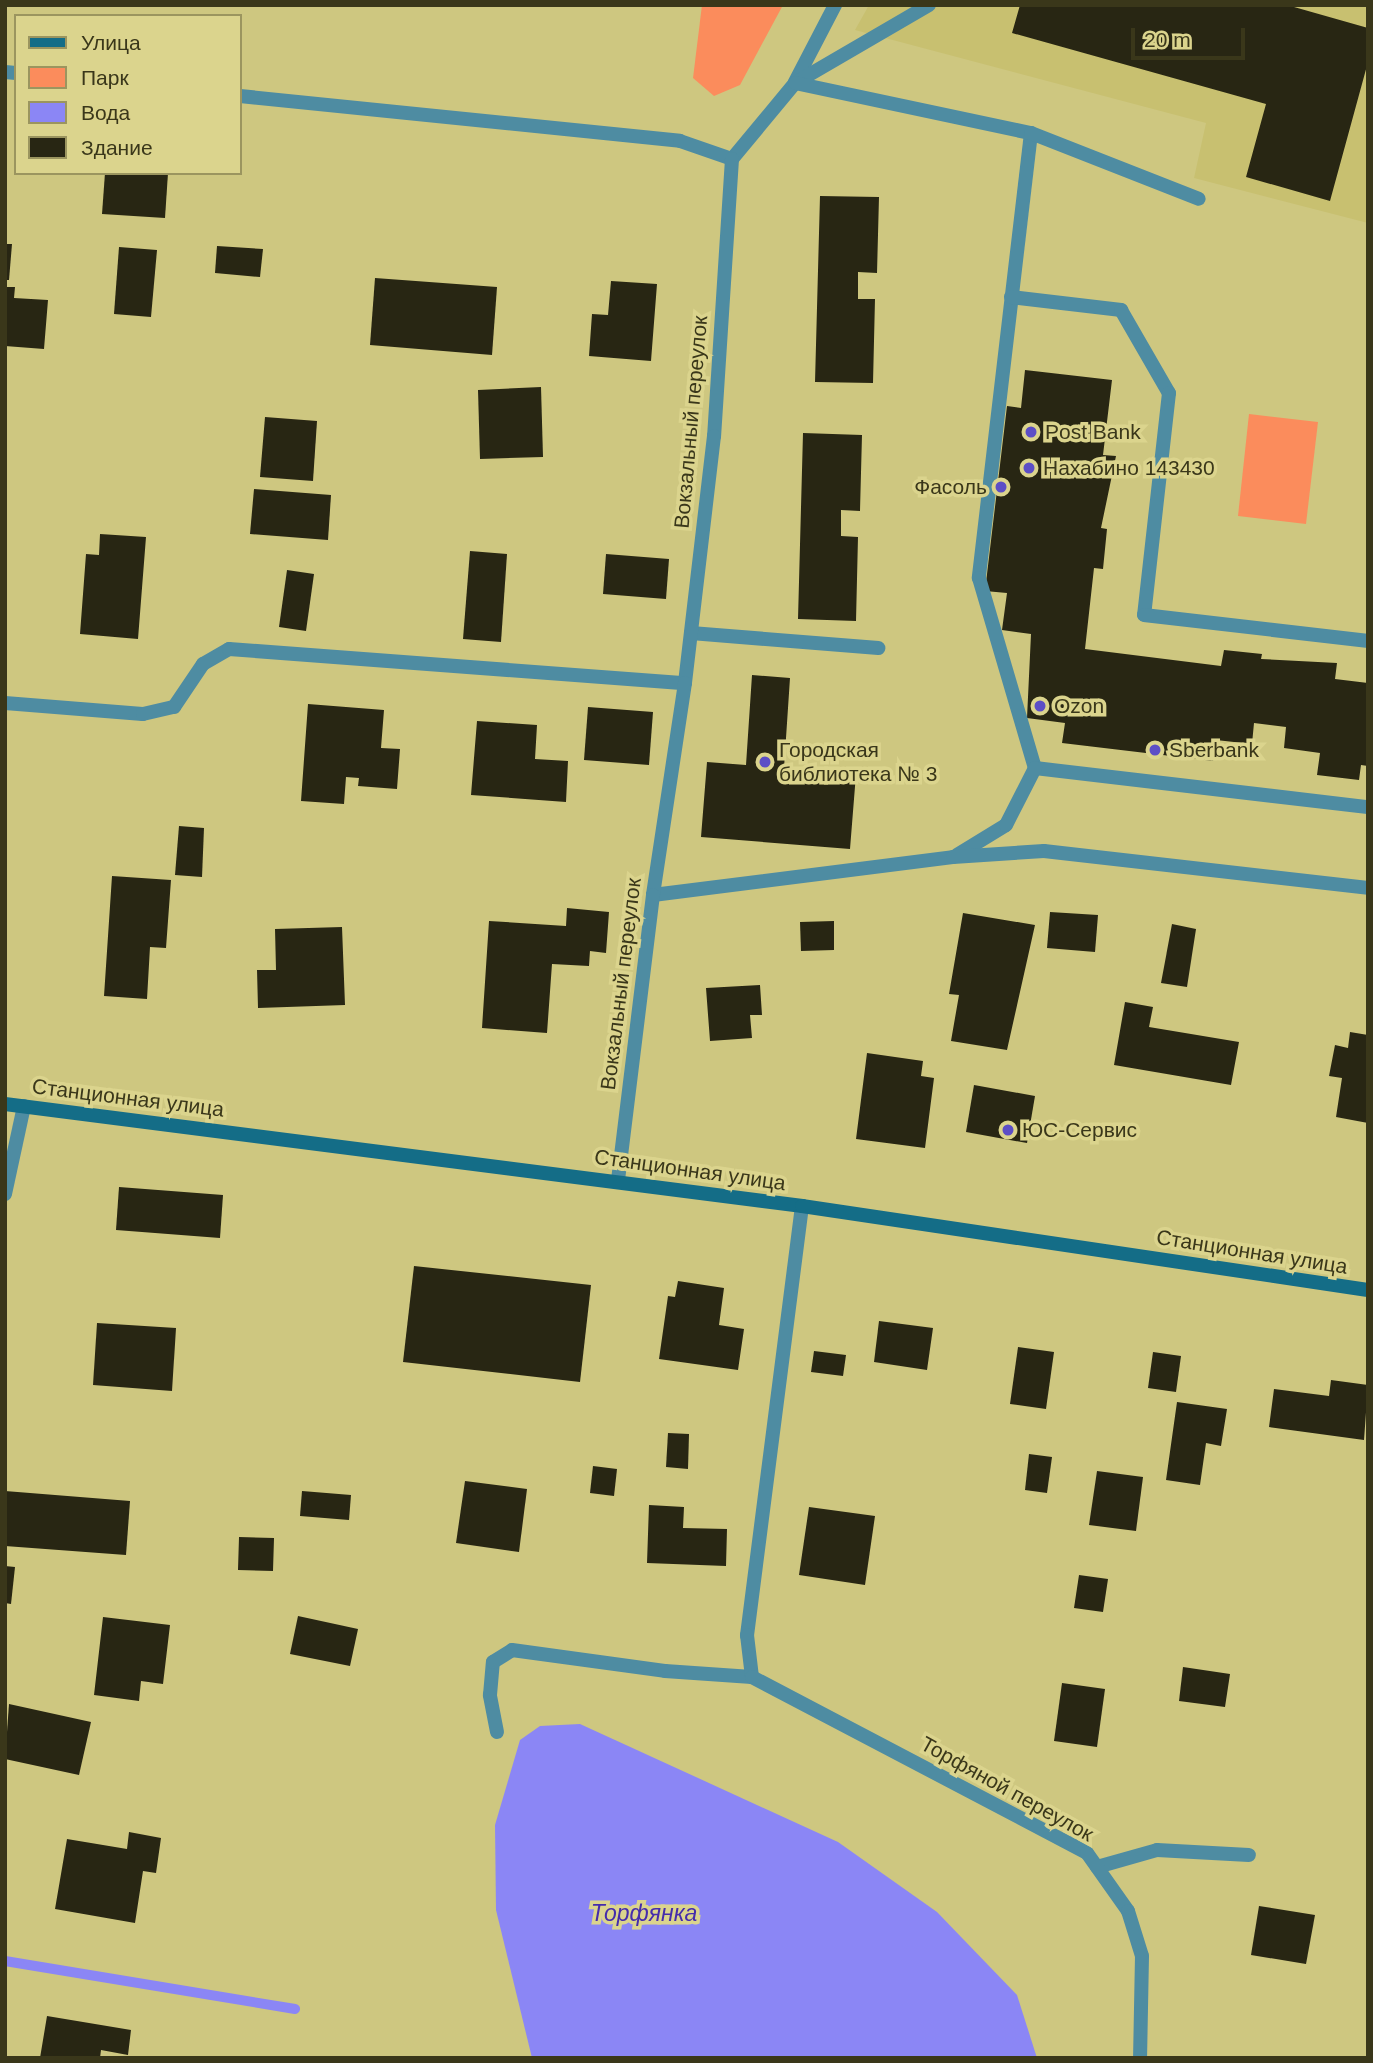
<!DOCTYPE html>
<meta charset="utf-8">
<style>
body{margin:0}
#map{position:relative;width:1373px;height:2063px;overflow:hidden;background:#cec780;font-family:Arial,sans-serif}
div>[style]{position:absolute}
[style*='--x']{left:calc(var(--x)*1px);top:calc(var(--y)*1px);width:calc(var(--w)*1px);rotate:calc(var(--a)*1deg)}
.built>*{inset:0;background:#c8c070}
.green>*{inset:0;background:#fb8c5c}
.water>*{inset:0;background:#8b86f5}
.stream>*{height:10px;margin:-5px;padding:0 5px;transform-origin:5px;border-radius:5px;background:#8b86f5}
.building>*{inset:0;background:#282613}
.lane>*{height:14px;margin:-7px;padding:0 7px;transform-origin:7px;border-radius:7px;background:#4e8ca2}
.street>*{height:14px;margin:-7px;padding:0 7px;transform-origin:7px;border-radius:7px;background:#4e8ca2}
.secondary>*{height:14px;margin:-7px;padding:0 7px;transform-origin:7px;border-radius:7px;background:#146d87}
.dots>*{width:19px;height:19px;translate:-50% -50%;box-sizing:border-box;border:4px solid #dbd48d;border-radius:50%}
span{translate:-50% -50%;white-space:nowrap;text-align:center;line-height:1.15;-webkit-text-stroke:7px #dbd48d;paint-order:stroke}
.street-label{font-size:21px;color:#3a371a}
.poi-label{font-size:21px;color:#3a371a}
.left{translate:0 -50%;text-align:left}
.right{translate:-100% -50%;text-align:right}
.water-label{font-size:23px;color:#452cac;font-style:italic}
.frame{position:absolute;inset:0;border:7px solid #3a371a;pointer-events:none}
.legend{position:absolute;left:14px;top:14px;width:228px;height:161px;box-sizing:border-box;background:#dbd48d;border:2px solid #9b955f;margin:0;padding:9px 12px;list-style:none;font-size:21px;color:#3a371a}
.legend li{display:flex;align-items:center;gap:14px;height:35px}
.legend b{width:35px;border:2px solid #9b955f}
.scale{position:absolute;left:1131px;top:28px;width:114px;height:32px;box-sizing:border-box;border:4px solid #3a371a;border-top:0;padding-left:9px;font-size:21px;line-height:24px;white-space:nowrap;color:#3a371a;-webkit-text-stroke:5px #dbd48d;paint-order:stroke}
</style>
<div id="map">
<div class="built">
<i style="clip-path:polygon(869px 5px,1368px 5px,1368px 223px,1194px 178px,1206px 123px,855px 30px)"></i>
</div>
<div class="green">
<i style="clip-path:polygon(702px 5px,783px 5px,740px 85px,714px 96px,693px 78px)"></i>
<i style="clip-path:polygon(1249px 414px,1318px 422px,1306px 524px,1238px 516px)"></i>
</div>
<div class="water">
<i style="clip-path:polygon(580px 1724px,838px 1842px,937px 1912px,1017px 1995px,1037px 2058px,532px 2058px,496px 1910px,495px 1825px,520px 1740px,540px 1726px)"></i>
</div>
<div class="stream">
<i style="--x:5;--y:1961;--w:294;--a:9.4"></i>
</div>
<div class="building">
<i style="clip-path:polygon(1020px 5px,1287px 5px,1368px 28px,1368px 62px,1330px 201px,1246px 177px,1266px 104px,1012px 33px)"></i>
<i style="clip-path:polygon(105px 173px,168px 173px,165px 218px,102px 214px)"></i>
<i style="clip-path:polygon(820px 196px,879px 197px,877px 273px,858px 272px,858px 299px,875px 299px,873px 383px,815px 382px)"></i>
<i style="clip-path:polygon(5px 244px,12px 244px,9px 280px,5px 280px)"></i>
<i style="clip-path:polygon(217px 246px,263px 249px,260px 277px,215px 273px)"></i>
<i style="clip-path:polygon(119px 247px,157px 250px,151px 317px,114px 314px)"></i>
<i style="clip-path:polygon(375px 278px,497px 287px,492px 355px,370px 345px)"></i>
<i style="clip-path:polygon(611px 281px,657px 284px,651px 361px,589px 356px,592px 314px,608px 315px)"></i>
<i style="clip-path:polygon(5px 287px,15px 287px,14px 298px,48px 300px,44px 349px,5px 346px)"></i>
<i style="clip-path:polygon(1025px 370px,1112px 380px,1103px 455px,1116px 456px,1101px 528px,1107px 529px,1103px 569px,1094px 568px,1085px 649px,1221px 666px,1224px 650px,1262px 654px,1261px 659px,1337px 663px,1335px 679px,1368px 683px,1368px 766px,1361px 765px,1359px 780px,1317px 775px,1320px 753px,1284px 748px,1286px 727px,1254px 723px,1252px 744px,1216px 740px,1213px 761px,1062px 743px,1065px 723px,1027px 718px,1031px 634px,1002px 630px,1007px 593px,985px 591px,1007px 406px,1021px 408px)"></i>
<i style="clip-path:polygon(541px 387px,543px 457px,480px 459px,478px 390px)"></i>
<i style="clip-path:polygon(265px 417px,317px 421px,313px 481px,260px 477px)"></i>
<i style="clip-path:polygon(803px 433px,862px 435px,860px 511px,841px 510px,841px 536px,858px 537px,856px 621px,798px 619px)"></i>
<i style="clip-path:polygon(254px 489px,331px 495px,328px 540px,250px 534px)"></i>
<i style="clip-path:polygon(100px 534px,146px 537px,138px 639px,80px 634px,86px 554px,99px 555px)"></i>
<i style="clip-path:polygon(470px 551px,507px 554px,501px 642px,463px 639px)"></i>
<i style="clip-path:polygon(606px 554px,669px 559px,666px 599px,603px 594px)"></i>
<i style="clip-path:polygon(287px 570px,314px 574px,306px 631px,279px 627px)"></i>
<i style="clip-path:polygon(752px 675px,790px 678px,784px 768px,856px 774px,850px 849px,701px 837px,707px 762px,746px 765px)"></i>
<i style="clip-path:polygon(308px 704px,384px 710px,381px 748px,400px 749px,397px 789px,358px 786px,359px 778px,346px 777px,344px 804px,301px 801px)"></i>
<i style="clip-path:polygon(588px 707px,653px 712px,649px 765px,584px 760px)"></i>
<i style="clip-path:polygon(477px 721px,537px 725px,535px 759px,568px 761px,566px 802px,471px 795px)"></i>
<i style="clip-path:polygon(179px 826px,204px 828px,202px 877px,175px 875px)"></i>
<i style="clip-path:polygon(112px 876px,171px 880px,166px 948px,150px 947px,147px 999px,104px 996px)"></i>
<i style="clip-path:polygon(567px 908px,609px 912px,606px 953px,590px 951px,589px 966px,552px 964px,547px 1033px,482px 1028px,489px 921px,566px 926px)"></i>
<i style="clip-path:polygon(1050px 912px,1098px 915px,1095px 952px,1047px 948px)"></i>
<i style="clip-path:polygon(963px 913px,1035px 925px,1007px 1050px,951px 1041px,959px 995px,949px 994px)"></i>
<i style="clip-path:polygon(834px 921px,834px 950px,801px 951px,800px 922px)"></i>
<i style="clip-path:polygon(1172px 924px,1196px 929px,1187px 987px,1161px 983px)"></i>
<i style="clip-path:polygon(342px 927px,345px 1005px,258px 1008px,257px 970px,276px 970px,275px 929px)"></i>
<i style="clip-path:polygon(760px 985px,762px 1015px,750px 1015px,752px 1038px,710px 1041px,706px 988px)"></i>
<i style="clip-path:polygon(1125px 1002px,1153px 1007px,1149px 1027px,1239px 1042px,1231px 1085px,1114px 1065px)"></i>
<i style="clip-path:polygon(1350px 1032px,1368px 1035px,1368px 1123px,1336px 1117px,1342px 1078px,1329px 1076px,1335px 1045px,1348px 1048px)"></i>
<i style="clip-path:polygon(867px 1053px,923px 1061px,921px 1076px,934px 1078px,925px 1148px,856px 1139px)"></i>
<i style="clip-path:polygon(974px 1085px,1035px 1096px,1027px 1143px,966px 1132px)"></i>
<i style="clip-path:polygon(119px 1187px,223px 1195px,220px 1238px,116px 1230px)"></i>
<i style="clip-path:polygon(414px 1266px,591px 1285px,580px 1382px,403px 1362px)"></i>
<i style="clip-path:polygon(678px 1281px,724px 1288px,719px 1325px,744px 1329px,738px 1370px,659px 1359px,668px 1296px,675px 1297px)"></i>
<i style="clip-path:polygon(879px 1321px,933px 1328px,927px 1370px,874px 1362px)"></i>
<i style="clip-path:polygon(97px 1323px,176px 1328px,172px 1391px,93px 1385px)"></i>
<i style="clip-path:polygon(1018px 1347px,1054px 1352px,1046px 1409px,1010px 1404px)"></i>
<i style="clip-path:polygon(814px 1351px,846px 1355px,843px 1376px,811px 1372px)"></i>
<i style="clip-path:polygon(1153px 1352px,1181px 1356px,1176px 1392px,1148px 1388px)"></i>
<i style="clip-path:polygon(1331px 1380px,1368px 1385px,1364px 1440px,1269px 1427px,1274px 1389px,1329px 1396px)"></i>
<i style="clip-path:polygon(1177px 1402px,1227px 1409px,1221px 1446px,1206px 1443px,1200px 1485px,1166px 1480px)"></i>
<i style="clip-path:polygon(668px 1433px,689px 1434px,688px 1469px,666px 1467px)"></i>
<i style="clip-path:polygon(1029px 1454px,1052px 1457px,1047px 1493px,1025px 1490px)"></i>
<i style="clip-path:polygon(593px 1466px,617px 1469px,614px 1496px,590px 1493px)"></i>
<i style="clip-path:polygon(1097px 1471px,1143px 1477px,1136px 1531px,1089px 1525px)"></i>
<i style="clip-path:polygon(465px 1481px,527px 1489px,519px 1552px,456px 1543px)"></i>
<i style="clip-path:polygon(5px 1491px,130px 1501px,126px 1555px,5px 1546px)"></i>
<i style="clip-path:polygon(302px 1491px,351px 1495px,349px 1520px,300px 1516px)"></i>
<i style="clip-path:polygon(649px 1505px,684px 1507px,683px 1528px,727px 1529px,726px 1566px,647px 1563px)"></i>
<i style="clip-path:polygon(809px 1507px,875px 1516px,865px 1585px,799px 1575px)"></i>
<i style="clip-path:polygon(239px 1537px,274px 1538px,273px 1571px,238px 1570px)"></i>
<i style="clip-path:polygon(5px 1566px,15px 1567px,11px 1604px,5px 1603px)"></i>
<i style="clip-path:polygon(1079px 1575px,1108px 1579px,1103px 1612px,1074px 1608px)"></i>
<i style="clip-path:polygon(298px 1616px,358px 1629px,350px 1666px,290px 1654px)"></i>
<i style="clip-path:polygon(103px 1617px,170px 1625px,163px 1684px,141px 1681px,139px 1701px,94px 1695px)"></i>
<i style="clip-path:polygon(1183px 1667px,1230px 1674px,1225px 1707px,1179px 1701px)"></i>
<i style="clip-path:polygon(1062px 1683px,1105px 1689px,1097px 1747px,1054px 1741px)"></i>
<i style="clip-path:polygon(9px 1704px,91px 1722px,79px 1775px,5px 1759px)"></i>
<i style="clip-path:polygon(129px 1832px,161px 1838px,156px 1873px,143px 1871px,135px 1923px,55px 1909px,67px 1839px,127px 1849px)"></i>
<i style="clip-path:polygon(1259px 1906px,1315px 1915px,1306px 1964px,1251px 1955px)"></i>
<i style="clip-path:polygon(47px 2016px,131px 2030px,128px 2055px,101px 2050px,100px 2058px,40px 2058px)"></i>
</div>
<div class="lane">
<i style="--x:795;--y:82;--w:87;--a:-62.5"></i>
<i style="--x:795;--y:83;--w:155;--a:-30.2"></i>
<i style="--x:1031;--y:133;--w:448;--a:96.7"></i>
<i style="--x:979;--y:578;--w:198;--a:73.6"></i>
<i style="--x:1035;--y:768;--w:335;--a:6.7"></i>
<i style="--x:732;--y:159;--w:99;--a:-50.3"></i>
<i style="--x:795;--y:83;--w:241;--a:12"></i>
<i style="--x:1031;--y:133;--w:180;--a:21.4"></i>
<i style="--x:1011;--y:297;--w:111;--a:6.7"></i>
<i style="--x:1121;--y:310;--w:96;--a:60"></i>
<i style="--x:1169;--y:393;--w:223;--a:96.4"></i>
<i style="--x:1144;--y:615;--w:226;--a:6.6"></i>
<i style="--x:691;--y:633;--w:188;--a:4.6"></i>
<i style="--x:5;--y:703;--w:138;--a:4.6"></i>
<i style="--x:143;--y:714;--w:32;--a:-13"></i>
<i style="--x:174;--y:707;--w:52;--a:-56"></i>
<i style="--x:203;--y:664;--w:30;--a:-30"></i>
<i style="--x:229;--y:649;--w:457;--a:4.3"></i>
<i style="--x:957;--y:855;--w:57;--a:-31.5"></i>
<i style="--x:1006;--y:825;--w:64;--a:-63"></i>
<i style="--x:653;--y:895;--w:302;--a:-7.2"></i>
<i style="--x:953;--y:857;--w:91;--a:-3.8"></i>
<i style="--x:1044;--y:851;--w:326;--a:6.5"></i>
<i style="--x:497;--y:1732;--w:38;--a:-101"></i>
<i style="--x:490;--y:1695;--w:33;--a:-85"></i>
<i style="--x:493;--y:1662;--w:22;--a:-32"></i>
<i style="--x:512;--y:1650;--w:154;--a:7.8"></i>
<i style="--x:665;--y:1671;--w:87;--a:3.9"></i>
<i style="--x:1097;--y:1867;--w:62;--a:-15.8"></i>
<i style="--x:1157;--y:1850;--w:92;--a:3.1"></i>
</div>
<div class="street">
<i style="--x:5;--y:72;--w:11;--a:5"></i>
<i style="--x:240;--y:96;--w:442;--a:5.8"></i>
<i style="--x:680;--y:141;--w:55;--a:19.1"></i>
<i style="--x:732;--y:159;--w:278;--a:93.7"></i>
<i style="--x:714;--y:436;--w:249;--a:96.7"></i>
<i style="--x:685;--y:683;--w:214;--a:98.6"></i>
<i style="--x:653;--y:895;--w:288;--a:97"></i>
<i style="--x:5;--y:1194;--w:90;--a:-77.8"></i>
<i style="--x:802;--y:1206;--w:433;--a:97.3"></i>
<i style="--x:747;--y:1635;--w:42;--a:83.2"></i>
<i style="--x:752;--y:1677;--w:378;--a:27.7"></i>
<i style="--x:1087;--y:1853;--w:71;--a:54.7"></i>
<i style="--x:1128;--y:1911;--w:47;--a:72.7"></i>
<i style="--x:1142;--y:1956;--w:102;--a:91.1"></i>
</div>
<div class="secondary">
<i style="--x:5;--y:1104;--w:804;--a:7.29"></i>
<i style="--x:802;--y:1206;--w:572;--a:8.44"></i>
</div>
<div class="dots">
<i style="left:1031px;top:432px;background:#5c4ec6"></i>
<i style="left:1029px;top:468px;background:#5c4ec6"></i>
<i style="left:1001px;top:487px;background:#5c4ec6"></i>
<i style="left:1040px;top:706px;background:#5c4ec6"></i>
<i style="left:1155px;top:750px;background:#5c4ec6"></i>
<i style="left:765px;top:762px;background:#5c4ec6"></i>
<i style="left:1008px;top:1130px;background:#5c4ec6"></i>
</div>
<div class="street-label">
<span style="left:691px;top:422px;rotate:-85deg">Вокзальный переулок</span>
<span style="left:621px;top:984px;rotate:-83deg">Вокзальный переулок</span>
<span style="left:128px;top:1098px;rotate:7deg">Станционная улица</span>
<span style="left:690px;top:1170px;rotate:8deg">Станционная улица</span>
<span style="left:1252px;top:1252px;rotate:9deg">Станционная улица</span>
<span style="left:1007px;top:1789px;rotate:29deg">Торфяной переулок</span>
</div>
<div class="poi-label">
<span class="left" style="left:1045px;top:432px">Post Bank</span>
<span class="left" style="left:1043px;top:468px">Нахабино 143430</span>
<span class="right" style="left:987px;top:487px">Фасоль</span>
<span class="left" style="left:1054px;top:706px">Ozon</span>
<span class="left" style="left:779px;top:762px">Городская<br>библиотека № 3</span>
<span class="left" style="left:1169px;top:750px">Sberbank</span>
<span class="left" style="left:1022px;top:1130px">ЮС-Сервис</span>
</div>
<div class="water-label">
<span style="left:644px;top:1913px">Торфянка</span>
</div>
<div class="frame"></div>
<ul class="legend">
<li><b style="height:9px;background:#146d87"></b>Улица</li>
<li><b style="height:19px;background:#fb8c5c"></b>Парк</li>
<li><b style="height:19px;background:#8b86f5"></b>Вода</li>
<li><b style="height:19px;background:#282613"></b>Здание</li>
</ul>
<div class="scale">20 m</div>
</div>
